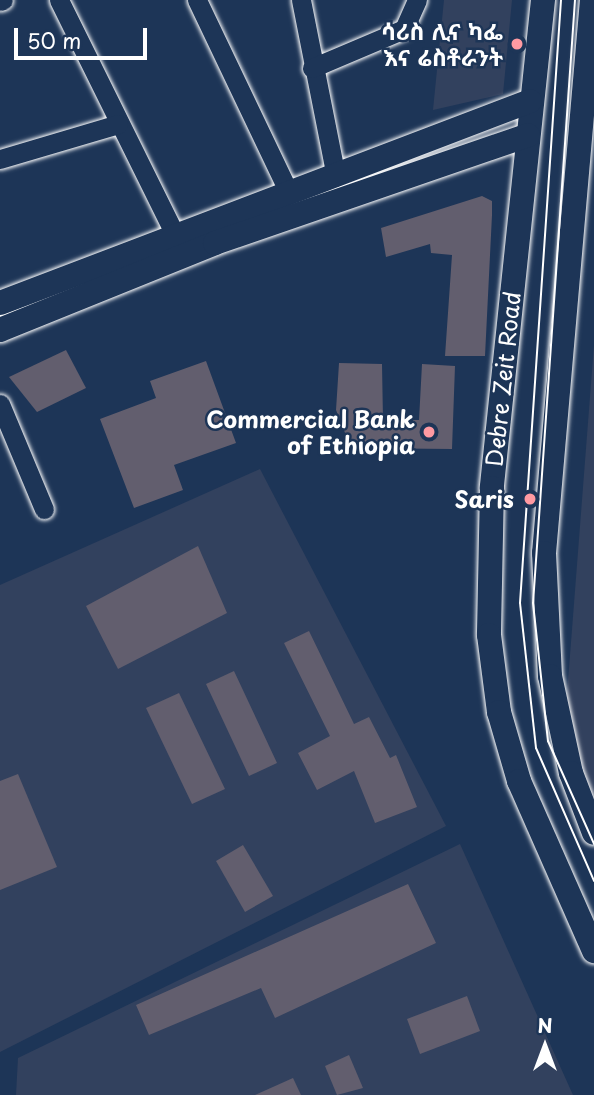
<!DOCTYPE html>
<meta charset="utf-8">
<style>
body{margin:0}
#map{position:relative;width:594px;height:1095px;overflow:hidden;background:#1d3557;font-family:"Playpen Sans","Noto Sans Ethiopic",sans-serif}
div>[style]{position:absolute}
[style*='--x']{left:calc(var(--x)*1px);top:calc(var(--y)*1px);width:calc(var(--w)*1px);rotate:calc(var(--a)*1deg)}
.built>*{inset:0;background:#32415e}
.building>*{inset:0;background:#625e6e}
.roads{filter:drop-shadow(0 0 2px #fff) drop-shadow(0 0 2px #fff)}
.minor>*{height:19px;margin:-9.5px;padding:0 9.5px;transform-origin:9.5px;border-radius:9.5px;background:#1d3557}
.major>*{height:24px;margin:-12px;padding:0 12px;transform-origin:12px;border-radius:12px;background:#1d3557}
.tram>*{height:2px;margin:-1px;padding:0 1px;transform-origin:1px;border-radius:1px;background:#fff}
.dots>*{width:19px;height:19px;translate:-50% -50%;box-sizing:border-box;border:4px solid #1d3557;border-radius:50%}
span{translate:-50% -50%;white-space:nowrap;text-align:center;line-height:1.15;-webkit-text-stroke:5px #1d3557;paint-order:stroke}
.poi-label{font-size:23px;color:#fff;font-weight:700}
.right{translate:-100% -50%;text-align:right}
.street-label{font-size:23px;color:#fff}
.north{position:absolute;left:510px;top:1011px;width:70px;height:70px;-webkit-text-stroke:5px #1d3557;paint-order:stroke;rotate:0deg;font-size:19px;font-weight:700;line-height:28px;text-align:center;color:#fff}
.north::after{content:'';display:block;margin:auto;width:24px;height:32px;background:#fff;clip-path:polygon(50% 0,100% 100%,50% 72%,0 100%)}
.scale{position:absolute;left:14px;top:28px;width:133px;height:32px;box-sizing:border-box;border:4px solid #fff;border-top:0;padding-left:9px;font-size:21px;line-height:24px;white-space:nowrap;color:#fff;-webkit-text-stroke:5px #1d3557;paint-order:stroke}
</style>
<div id="map">
<div class="built">
<i style="clip-path:polygon(444px 0,512px 0,503px 94px,433px 110px)"></i>
<i style="clip-path:polygon(594px 345px,594px 797px,564px 733px)"></i>
<i style="clip-path:polygon(260px 469px,446px 826px,0 1052px,0 585px)"></i>
<i style="clip-path:polygon(460px 844px,573px 1095px,16px 1095px,18px 1058px)"></i>
</div>
<div class="building">
<i style="clip-path:polygon(482px 196px,492px 201px,492px 215px,485px 356px,445px 356px,452px 255px,431px 253px,430px 244px,386px 257px,381px 228px)"></i>
<i style="clip-path:polygon(66px 350px,86px 388px,37px 412px,9px 377px)"></i>
<i style="clip-path:polygon(206px 361px,236px 443px,174px 465px,183px 490px,134px 508px,100px 419px,156px 398px,150px 381px)"></i>
<i style="clip-path:polygon(339px 363px,382px 364px,383px 420px,419px 420px,422px 364px,455px 366px,452px 449px,351px 448px,336px 410px)"></i>
<i style="clip-path:polygon(198px 546px,227px 613px,118px 669px,86px 606px)"></i>
<i style="clip-path:polygon(309px 631px,354px 724px,369px 717px,390px 758px,396px 755px,417px 807px,375px 823px,354px 771px,317px 790px,298px 753px,330px 736px,284px 643px)"></i>
<i style="clip-path:polygon(234px 671px,277px 763px,249px 776px,206px 684px)"></i>
<i style="clip-path:polygon(179px 693px,225px 789px,192px 804px,146px 708px)"></i>
<i style="clip-path:polygon(18px 774px,57px 867px,0 890px,0 781px)"></i>
<i style="clip-path:polygon(243px 845px,273px 896px,245px 912px,216px 861px)"></i>
<i style="clip-path:polygon(408px 884px,436px 943px,275px 1018px,261px 988px,149px 1035px,136px 1005px)"></i>
<i style="clip-path:polygon(467px 996px,480px 1031px,420px 1054px,407px 1019px)"></i>
<i style="clip-path:polygon(349px 1055px,363px 1088px,337px 1095px,325px 1066px)"></i>
<i style="clip-path:polygon(293px 1078px,301px 1095px,255px 1095px)"></i>
</div>
<div class="roads">
<div class="minor">
<i style="--x:59;--y:0;--w:275;--a:63.7"></i>
<i style="--x:197;--y:0;--w:214;--a:64.5"></i>
<i style="--x:301;--y:0;--w:180;--a:78.8"></i>
<i style="--x:0;--y:1;--w:3;--a:-18"></i>
<i style="--x:312;--y:68;--w:100;--a:-23"></i>
<i style="--x:404;--y:29;--w:32;--a:-66"></i>
<i style="--x:0;--y:159;--w:123;--a:-16.5"></i>
<i style="--x:0;--y:404;--w:114;--a:67.3"></i>
</div>
<div class="major">
<i style="--x:543;--y:0;--w:491;--a:96"></i>
<i style="--x:492;--y:488;--w:147;--a:91.2"></i>
<i style="--x:489;--y:635;--w:78;--a:82.6"></i>
<i style="--x:499;--y:712;--w:72;--a:73.8"></i>
<i style="--x:519;--y:781;--w:186;--a:66.2"></i>
<i style="--x:592;--y:0;--w:555;--a:94.96"></i>
<i style="--x:544;--y:553;--w:123;--a:87.2"></i>
<i style="--x:550;--y:676;--w:99;--a:77.8"></i>
<i style="--x:571;--y:773;--w:64;--a:69"></i>
<i style="--x:0;--y:303;--w:567;--a:-20.86"></i>
<i style="--x:0;--y:330;--w:232;--a:-22"></i>
<i style="--x:215;--y:243;--w:331;--a:-19"></i>
</div>
</div>
<div class="tram">
<i style="--x:561;--y:0;--w:604;--a:93.89"></i>
<i style="--x:520;--y:603;--w:146;--a:83.7"></i>
<i style="--x:536;--y:748;--w:145;--a:66.4"></i>
<i style="--x:575;--y:0;--w:604;--a:93.98"></i>
<i style="--x:533;--y:603;--w:139;--a:83.8"></i>
<i style="--x:548;--y:741;--w:113;--a:65.9"></i>
</div>
<div class="dots">
<i style="left:517px;top:44px;background:#ff9aa2"></i>
<i style="left:429px;top:432px;background:#ff9aa2"></i>
<i style="left:530px;top:499px;background:#ff9aa2"></i>
</div>
<div class="poi-label">
<span class="right" style="left:503px;top:44px">ሳሪስ ሊና ካፌ<br>እና ሬስቶራንት</span>
<span class="right" style="left:415px;top:432px">Commercial Bank<br>of Ethiopia</span>
<span class="right" style="left:514px;top:499px">Saris</span>
</div>
<div class="street-label">
<span style="left:503px;top:379px;rotate:-84deg">Debre Zeit Road</span>
</div>
<div class="north">N</div>
<div class="scale">50 m</div>
</div>
